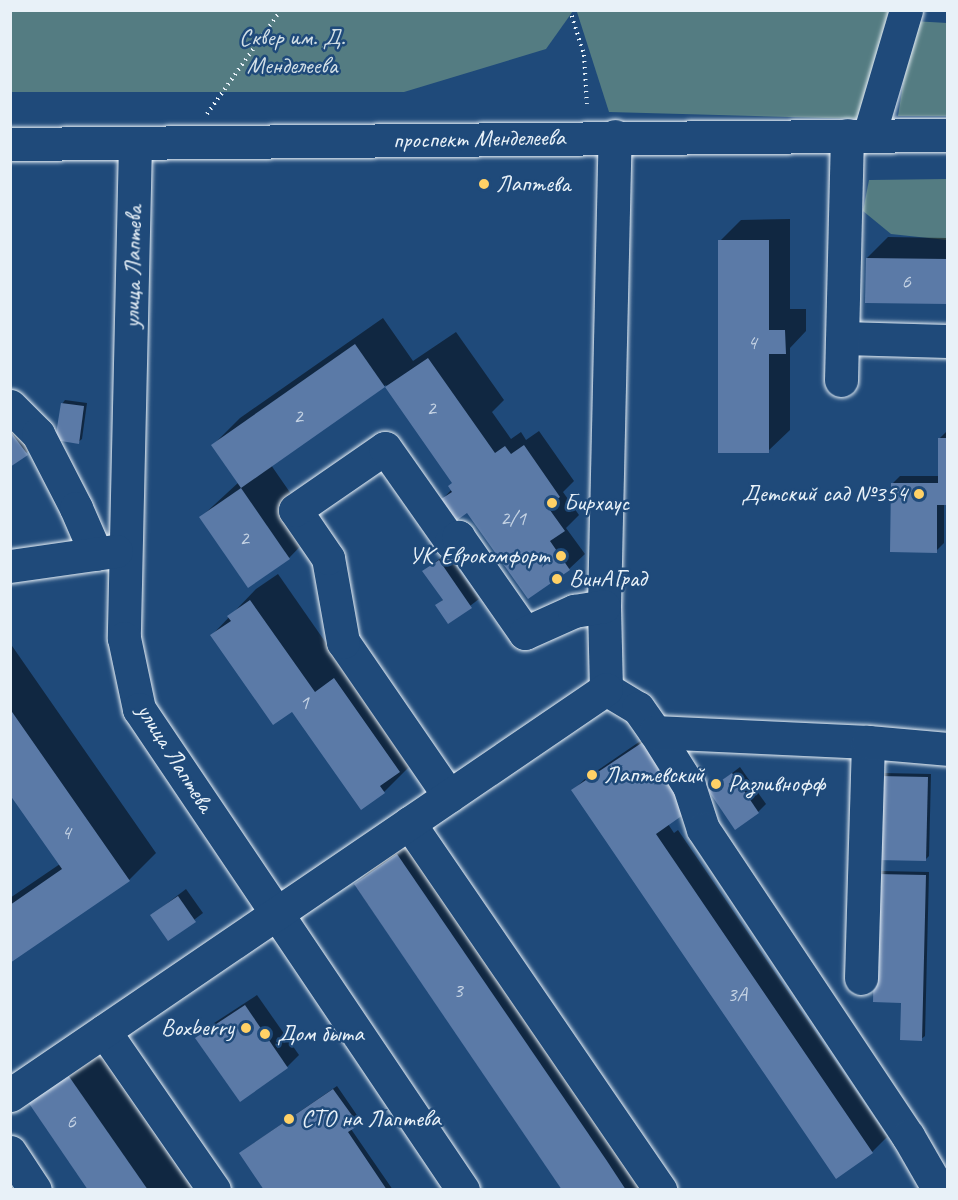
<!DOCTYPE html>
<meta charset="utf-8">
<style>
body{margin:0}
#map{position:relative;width:958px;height:1200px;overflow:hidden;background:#1f4a7a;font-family:Caveat,sans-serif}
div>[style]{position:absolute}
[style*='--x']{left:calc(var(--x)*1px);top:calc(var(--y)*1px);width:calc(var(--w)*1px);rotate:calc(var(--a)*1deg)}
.green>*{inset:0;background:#547c82}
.shadow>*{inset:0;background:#0007}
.building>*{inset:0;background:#5b7aa7}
.path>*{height:4px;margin-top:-2px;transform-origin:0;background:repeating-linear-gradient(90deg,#e8f1f8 0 1.5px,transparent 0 6px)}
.roads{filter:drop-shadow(0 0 2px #e8f1f8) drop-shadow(0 0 2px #e8f1f8)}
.minor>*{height:33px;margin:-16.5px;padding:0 16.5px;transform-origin:16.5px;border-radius:16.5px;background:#1f4a7a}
.major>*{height:33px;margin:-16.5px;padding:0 16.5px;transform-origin:16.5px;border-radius:16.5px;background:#1f4a7a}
.dots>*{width:16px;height:16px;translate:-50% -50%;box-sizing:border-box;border:3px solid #1f4a7a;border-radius:50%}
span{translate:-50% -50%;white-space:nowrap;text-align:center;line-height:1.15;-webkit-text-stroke:5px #1f4a7a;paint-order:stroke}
.number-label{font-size:21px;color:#c5d3e4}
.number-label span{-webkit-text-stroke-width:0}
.park-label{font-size:24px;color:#d2dfe6}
.street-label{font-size:24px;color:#e8f1f8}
.poi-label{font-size:24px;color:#e8f1f8}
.left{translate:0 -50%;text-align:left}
.right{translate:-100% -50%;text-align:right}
.frame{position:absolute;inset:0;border:12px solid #e8f1f8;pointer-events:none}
</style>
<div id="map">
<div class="green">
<i style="clip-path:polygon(881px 10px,897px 12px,862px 119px,609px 112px,577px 12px)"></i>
<i style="clip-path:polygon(10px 11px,11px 10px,573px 11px,546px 49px,404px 92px,11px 92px)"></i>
<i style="clip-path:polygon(913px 21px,947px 23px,947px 116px,898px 116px)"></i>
<i style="clip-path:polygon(947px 179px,947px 240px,891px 234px,863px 211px,869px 180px)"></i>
</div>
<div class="shadow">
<i style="clip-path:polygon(790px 219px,790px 309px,806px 309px,806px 331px,790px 348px,790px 430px,768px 451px,720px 241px,741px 220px)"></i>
<i style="clip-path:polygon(888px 237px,948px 238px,948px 303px,867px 258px)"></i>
<i style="clip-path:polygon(383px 318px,413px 361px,456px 332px,504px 400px,492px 412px,511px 439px,521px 432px,526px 440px,539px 431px,574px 481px,563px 492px,579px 515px,566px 528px,585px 554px,569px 569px,528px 597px,467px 511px,440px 502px,452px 489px,453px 483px,386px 385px,271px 465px,316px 530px,289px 558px,249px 586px,201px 517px,239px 482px,213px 445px,240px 418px)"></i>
<i style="clip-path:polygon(65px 400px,87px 403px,82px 439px,78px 442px,62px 404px)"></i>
<i style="clip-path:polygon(10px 423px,30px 450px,10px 465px)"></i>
<i style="clip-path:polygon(947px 431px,948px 504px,944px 504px,944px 543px,936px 551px,892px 484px,900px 476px,939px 476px,939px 439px)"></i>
<i style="clip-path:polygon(447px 553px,479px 599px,449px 622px,437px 605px,444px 599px,424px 571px)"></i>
<i style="clip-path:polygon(278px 574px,411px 765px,384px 792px,212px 635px,256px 589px)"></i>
<i style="clip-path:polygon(10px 643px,156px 853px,129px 880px,10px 962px,10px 898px,60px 864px,10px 792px)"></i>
<i style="clip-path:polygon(655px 731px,668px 824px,674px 833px,678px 830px,887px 1137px,872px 1152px,573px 790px,585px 779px)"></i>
<i style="clip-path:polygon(740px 767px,766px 804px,758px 812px,710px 790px)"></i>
<i style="clip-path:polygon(884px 773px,931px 774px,929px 856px,926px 859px,880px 777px)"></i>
<i style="clip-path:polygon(425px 828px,672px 1190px,564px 1190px,355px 885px,383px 857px)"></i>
<i style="clip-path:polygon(881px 871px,929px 872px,925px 1036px,921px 1039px,902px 1001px,877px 874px)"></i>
<i style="clip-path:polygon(186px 889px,203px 913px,169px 939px,152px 915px)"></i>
<i style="clip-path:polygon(257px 995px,299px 1055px,287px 1067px,197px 1038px,208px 1027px)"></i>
<i style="clip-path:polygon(96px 1049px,193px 1190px,90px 1190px,57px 1076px)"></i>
<i style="clip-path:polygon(337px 1086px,361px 1121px,351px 1129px,393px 1190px,266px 1190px,244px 1150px)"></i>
</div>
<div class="building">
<i style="clip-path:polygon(718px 240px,769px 240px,769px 330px,785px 330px,786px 354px,769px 354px,769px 453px,718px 453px)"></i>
<i style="clip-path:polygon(866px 258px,948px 259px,948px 304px,865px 303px)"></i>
<i style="clip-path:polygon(355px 344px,385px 387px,241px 488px,211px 445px)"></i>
<i style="clip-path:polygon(428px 358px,495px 453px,505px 446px,511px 454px,524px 445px,560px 497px,547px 506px,565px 531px,550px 541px,570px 570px,528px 599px,467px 513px,453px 523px,438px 501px,452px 492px,448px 486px,452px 483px,385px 387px)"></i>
<i style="clip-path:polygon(61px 403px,84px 406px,79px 444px,55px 440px)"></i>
<i style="clip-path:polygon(10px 431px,28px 455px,10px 467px)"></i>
<i style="clip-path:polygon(938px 438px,948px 438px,948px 505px,937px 505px,937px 553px,890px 552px,891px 483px,938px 483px)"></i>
<i style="clip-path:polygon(241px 488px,290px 559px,248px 588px,199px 517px)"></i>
<i style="clip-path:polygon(439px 560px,472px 608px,448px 624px,435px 605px,443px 600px,422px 571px)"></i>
<i style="clip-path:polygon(250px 600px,315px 692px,334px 678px,400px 772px,380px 786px,385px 793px,361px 810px,292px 712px,273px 725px,210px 635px,231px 621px,227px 616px)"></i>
<i style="clip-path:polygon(10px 709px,130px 881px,10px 963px,10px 905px,62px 869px,10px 795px)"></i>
<i style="clip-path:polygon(643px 742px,690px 810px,656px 834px,873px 1153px,836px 1179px,571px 790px)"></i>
<i style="clip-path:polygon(732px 773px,759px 813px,735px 830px,708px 790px)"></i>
<i style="clip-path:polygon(879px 776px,928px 777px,926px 861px,877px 860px)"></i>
<i style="clip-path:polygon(397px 854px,607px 1161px,626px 1190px,562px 1190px,354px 884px)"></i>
<i style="clip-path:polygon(876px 874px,926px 875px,922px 1041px,900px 1040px,901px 1003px,873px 1002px)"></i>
<i style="clip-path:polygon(178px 896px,196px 922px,168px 941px,150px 915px)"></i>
<i style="clip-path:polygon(245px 1005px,288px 1068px,240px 1102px,195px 1038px)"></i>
<i style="clip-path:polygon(68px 1075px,148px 1190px,88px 1190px,28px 1102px)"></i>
<i style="clip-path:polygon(333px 1089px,359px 1125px,348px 1132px,387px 1190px,264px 1190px,239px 1153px)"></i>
</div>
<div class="path">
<i style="--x:570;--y:10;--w:47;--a:72.7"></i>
<i style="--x:584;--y:55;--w:49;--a:86.5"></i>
<i style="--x:207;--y:114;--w:128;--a:-54.6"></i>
</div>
<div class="roads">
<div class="minor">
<i style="--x:869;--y:135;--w:130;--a:-73.5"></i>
<i style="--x:135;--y:143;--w:495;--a:91.3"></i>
<i style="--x:124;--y:638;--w:73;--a:78.1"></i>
<i style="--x:139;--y:709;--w:580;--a:56.04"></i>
<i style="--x:843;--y:338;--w:105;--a:1.6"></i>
<i style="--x:841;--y:380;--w:245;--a:-88.6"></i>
<i style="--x:10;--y:406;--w:40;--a:45"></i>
<i style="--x:38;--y:434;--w:83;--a:62.8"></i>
<i style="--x:76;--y:508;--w:50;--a:66.5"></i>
<i style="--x:10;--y:566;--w:107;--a:-8.1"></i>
<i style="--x:606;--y:689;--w:37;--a:31"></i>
<i style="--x:638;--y:708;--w:29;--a:55"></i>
<i style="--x:655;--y:732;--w:64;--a:57.8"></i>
<i style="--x:689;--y:786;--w:45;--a:72"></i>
<i style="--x:703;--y:829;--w:369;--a:56.3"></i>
<i style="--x:908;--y:1136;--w:62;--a:60.1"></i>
<i style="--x:606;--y:689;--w:83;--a:-91.4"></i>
<i style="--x:604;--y:606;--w:470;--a:-88.7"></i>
<i style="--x:655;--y:732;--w:213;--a:2.7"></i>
<i style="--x:868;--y:742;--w:236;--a:91.7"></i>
<i style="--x:868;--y:742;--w:80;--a:5"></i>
<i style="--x:449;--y:796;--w:187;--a:-124.5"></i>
<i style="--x:343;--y:642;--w:85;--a:-100.1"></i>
<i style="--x:328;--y:558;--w:58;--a:-124.5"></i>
<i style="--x:295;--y:510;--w:109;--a:-34.6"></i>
<i style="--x:385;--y:448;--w:115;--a:54.9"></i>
<i style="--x:451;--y:542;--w:9;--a:-36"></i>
<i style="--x:458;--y:537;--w:117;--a:55.1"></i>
<i style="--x:525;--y:633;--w:54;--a:-24.2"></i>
<i style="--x:574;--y:611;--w:30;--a:-9"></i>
<i style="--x:409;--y:823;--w:445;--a:55.6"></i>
<i style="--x:104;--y:1031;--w:193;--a:55.3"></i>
<i style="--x:10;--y:1095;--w:721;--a:-34.26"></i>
<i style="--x:10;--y:1152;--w:45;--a:56.7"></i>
</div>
<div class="major">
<i style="--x:10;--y:144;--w:938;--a:-0.55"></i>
</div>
</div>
<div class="dots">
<i style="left:484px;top:184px;background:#ffd166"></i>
<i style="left:919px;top:494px;background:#ffd166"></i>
<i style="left:552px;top:503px;background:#ffd166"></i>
<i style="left:561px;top:556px;background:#ffd166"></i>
<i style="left:557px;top:579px;background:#ffd166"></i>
<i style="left:592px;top:775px;background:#ffd166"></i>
<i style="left:716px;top:784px;background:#ffd166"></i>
<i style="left:246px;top:1028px;background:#ffd166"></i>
<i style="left:265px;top:1034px;background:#ffd166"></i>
<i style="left:289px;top:1119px;background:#ffd166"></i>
</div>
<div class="number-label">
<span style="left:906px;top:281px">6</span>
<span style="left:752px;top:342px">4</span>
<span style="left:431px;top:408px">2</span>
<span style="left:298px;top:416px">2</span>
<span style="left:513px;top:518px">2/1</span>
<span style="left:244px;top:538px">2</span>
<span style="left:304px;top:702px">1</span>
<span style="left:66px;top:832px">4</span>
<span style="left:458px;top:990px">3</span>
<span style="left:737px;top:994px">3А</span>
<span style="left:71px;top:1121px">6</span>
</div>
<div class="park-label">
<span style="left:292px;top:52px">Сквер им. Д.<br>Менделеева</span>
</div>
<div class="street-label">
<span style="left:479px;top:139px;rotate:-1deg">проспект Менделеева</span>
<span style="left:133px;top:267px;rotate:-89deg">улица Лаптева</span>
<span style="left:175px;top:758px;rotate:58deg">улица Лаптева</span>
</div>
<div class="poi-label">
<span class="left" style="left:496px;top:184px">Лаптева</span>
<span class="right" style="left:907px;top:494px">Детский сад №354</span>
<span class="left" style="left:564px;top:503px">Бирхаус</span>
<span class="right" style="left:549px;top:556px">УК Еврокомфорт</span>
<span class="left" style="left:569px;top:579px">ВинАГрад</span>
<span class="left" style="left:604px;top:775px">Лаптевский</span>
<span class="left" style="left:728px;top:784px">Разливнофф</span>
<span class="right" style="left:234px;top:1028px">Boxberry</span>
<span class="left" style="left:277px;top:1034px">Дом быта</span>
<span class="left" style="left:301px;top:1119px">СТО на Лаптева</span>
</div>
<div class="frame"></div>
</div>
